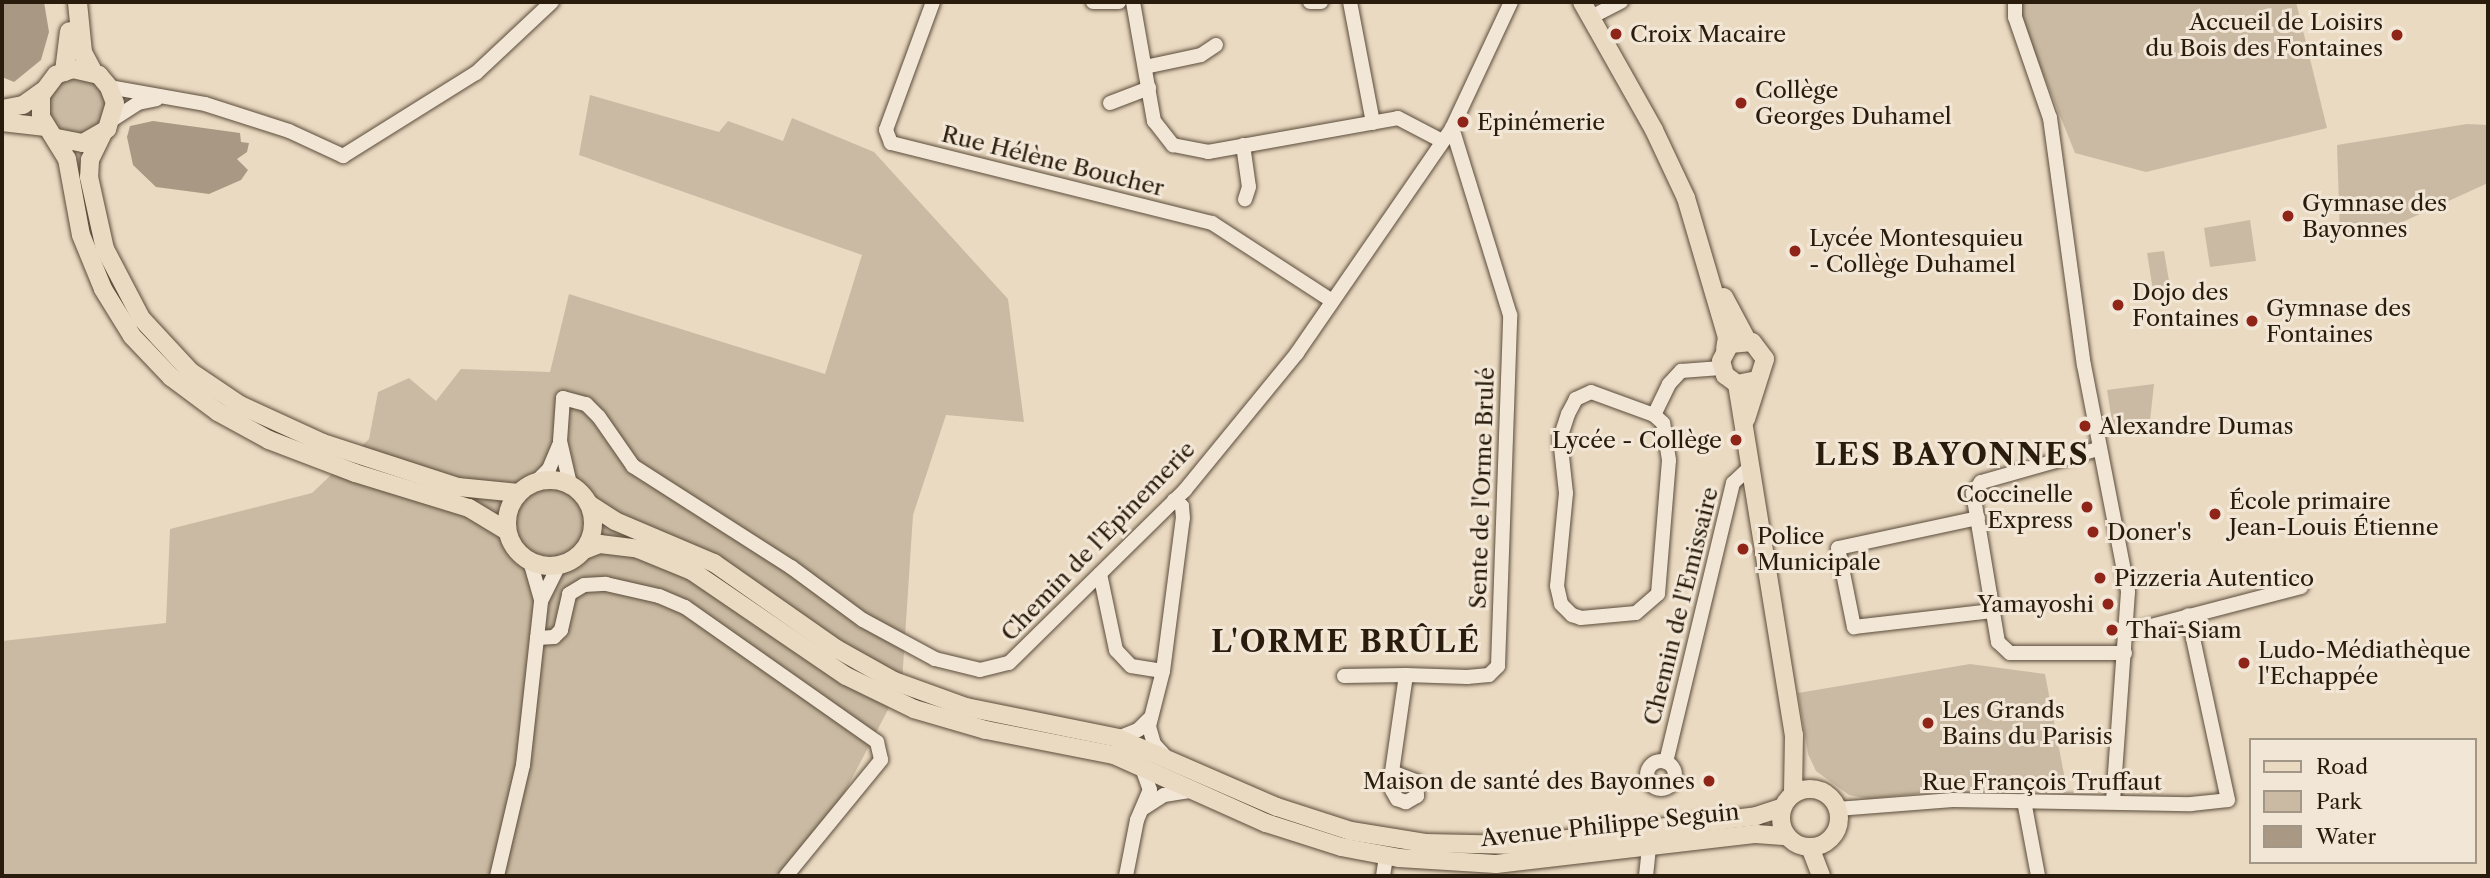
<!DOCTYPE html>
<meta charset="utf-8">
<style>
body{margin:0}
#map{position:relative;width:2490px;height:878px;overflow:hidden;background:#ebdac2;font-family:"Libre Caslon Text",serif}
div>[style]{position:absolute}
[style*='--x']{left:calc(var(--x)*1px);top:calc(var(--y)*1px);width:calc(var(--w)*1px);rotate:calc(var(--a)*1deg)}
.green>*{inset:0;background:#cabaa3}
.round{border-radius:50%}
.water>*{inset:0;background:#a99984}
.roads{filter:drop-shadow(0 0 2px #5a4c3a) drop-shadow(0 0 2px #5a4c3a)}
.minor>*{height:14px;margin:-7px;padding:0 7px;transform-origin:7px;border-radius:7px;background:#f2e7d7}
.minor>.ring{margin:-7px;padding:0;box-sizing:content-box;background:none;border:14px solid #f2e7d7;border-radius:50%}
.major>*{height:18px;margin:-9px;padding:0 9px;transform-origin:9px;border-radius:9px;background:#ebdac2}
.major>.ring{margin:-9px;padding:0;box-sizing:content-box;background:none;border:18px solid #ebdac2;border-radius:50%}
.highway>*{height:19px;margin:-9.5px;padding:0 9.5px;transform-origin:9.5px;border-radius:9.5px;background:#ebdac2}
.dots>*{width:19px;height:19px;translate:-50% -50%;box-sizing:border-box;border:4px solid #f2e7d7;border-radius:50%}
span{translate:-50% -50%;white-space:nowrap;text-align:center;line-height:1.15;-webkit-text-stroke:6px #f2e7d7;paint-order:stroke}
.poi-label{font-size:23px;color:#291c0c}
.right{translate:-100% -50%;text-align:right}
.left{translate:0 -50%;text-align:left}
.street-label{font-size:23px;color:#291c0c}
.district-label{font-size:30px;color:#291c0c;font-weight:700;letter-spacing:2px}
.frame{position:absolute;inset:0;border:4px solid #291c0c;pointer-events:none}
.legend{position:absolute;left:2249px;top:738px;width:228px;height:126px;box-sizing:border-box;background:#f2e7d7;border:2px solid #a29686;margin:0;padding:9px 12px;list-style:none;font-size:21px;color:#291c0c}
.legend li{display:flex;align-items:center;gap:14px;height:35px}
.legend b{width:35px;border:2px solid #a29686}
</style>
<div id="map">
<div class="green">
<i style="clip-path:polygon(2020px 2px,2296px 2px,2327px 128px,2146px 172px,2075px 153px,2020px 16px)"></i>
<i class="round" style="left:47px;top:75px;width:60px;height:60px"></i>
<i style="clip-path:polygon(590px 95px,719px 132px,728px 121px,783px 141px,792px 118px,874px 152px,1008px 299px,1024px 422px,946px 415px,913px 515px,902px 683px,817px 845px,790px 876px,2px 876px,2px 641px,166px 623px,170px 529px,312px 493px,369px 439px,378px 392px,409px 378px,436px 401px,461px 369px,550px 372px,569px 294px,825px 374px,862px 255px,579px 155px)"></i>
<i style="clip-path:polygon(2467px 124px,2488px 125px,2488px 183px,2398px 224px,2340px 236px,2337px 145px)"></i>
<i style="clip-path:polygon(2250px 220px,2256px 261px,2210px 267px,2204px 228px)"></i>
<i style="clip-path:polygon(2164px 251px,2170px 287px,2153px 290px,2147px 253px)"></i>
<i style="clip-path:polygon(2154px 384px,2149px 430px,2114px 434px,2107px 390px)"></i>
<i style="clip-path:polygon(1970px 664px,2045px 674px,2067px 790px,1959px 789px,1868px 799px,1849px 795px,1816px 771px,1808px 754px,1798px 693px)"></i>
</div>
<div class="water">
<i style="clip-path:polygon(2px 2px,44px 2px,49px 32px,41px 60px,14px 82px,2px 77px)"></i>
<i style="clip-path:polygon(153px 121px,240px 133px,241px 142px,249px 143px,247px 152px,237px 159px,248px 170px,241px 180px,209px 194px,156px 187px,133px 165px,127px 137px,130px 126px)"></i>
</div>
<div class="roads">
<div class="minor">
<i style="--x:933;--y:2;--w:136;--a:110.2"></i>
<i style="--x:886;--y:130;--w:14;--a:69"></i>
<i style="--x:891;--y:143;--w:331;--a:14"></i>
<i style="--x:1212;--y:223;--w:143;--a:33"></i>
<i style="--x:1093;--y:2;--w:26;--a:0"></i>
<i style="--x:1133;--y:2;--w:121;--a:80"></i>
<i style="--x:1154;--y:121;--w:31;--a:52"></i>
<i style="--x:1173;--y:145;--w:36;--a:11"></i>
<i style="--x:1208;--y:152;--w:193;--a:-10.1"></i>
<i style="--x:1398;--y:118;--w:47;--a:27.6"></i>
<i style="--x:1310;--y:2;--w:11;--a:0"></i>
<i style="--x:1350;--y:2;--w:123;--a:79.2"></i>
<i style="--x:2015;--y:2;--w:15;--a:90"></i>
<i style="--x:2015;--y:17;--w:107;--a:70.9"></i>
<i style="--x:2050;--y:118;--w:249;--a:82.2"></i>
<i style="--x:2084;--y:365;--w:231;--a:79"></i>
<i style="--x:2128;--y:592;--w:210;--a:94.1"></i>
<i style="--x:1591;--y:17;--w:34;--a:-27"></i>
<i style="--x:1145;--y:67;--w:57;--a:-12.1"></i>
<i style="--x:1201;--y:55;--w:18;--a:-34"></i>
<i style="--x:109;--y:87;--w:97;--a:10"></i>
<i style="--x:205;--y:104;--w:88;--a:17.8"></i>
<i style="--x:289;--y:131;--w:60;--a:24.8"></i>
<i style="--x:343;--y:156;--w:157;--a:-32"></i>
<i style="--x:476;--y:73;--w:104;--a:-43.1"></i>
<i style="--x:1110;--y:103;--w:42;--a:-21"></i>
<i style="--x:112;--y:120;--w:31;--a:-33"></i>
<i style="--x:138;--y:103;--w:19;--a:-12"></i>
<i style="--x:1243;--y:145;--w:42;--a:81.9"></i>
<i style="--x:1249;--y:187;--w:13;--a:108"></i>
<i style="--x:1654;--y:415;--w:67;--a:-159.9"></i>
<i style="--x:1591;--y:392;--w:17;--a:155"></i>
<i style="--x:1576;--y:399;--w:17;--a:118"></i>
<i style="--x:1568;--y:414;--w:25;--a:108"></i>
<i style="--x:1560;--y:438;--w:55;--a:83.8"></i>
<i style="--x:1566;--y:493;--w:93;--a:95.5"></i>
<i style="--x:1557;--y:586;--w:18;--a:77"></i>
<i style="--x:1561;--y:604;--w:16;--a:45"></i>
<i style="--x:1572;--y:615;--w:9;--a:18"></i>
<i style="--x:1581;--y:618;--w:55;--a:-5.2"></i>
<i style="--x:1636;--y:613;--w:29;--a:-41"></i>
<i style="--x:1658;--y:594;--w:134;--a:-85.3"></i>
<i style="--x:1669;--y:460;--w:37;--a:-99"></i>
<i style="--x:1663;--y:423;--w:12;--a:-138"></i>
<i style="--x:1654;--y:415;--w:34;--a:-64"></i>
<i style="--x:1669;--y:384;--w:18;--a:-47"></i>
<i style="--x:1681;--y:371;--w:40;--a:-4.3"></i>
<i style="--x:2098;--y:449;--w:122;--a:164.2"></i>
<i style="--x:1981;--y:482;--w:14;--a:126"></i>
<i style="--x:1973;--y:493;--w:151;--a:80.5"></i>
<i style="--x:1998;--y:642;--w:16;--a:43"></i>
<i style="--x:2010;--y:653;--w:115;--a:0"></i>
<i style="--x:537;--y:481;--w:17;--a:-45"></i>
<i style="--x:549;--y:469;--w:26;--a:-67"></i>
<i style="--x:570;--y:484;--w:44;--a:-103.1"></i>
<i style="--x:560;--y:441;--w:43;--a:-86"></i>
<i style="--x:563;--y:398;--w:24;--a:15"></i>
<i style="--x:586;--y:404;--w:18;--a:45"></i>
<i style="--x:599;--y:417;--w:60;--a:55.2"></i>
<i style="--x:633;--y:466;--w:188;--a:32.6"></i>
<i style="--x:791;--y:567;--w:89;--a:36.4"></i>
<i style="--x:863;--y:620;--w:82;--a:28.4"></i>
<i style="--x:935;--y:659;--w:46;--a:13.7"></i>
<i style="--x:980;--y:670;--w:30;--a:-14"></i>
<i style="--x:1009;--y:663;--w:247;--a:-44.5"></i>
<i style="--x:1185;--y:490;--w:177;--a:-50.7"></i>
<i style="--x:1297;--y:353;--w:273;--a:-55.4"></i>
<i style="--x:1452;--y:128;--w:139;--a:-64.9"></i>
<i style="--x:1978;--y:518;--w:143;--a:167.9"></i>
<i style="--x:1838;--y:548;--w:81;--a:78.6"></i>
<i style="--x:1854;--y:627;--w:139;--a:-6.6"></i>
<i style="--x:530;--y:561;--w:40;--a:74"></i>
<i style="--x:1100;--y:574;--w:78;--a:78.1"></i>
<i style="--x:1116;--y:650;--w:22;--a:47"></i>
<i style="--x:1131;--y:666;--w:32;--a:9"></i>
<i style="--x:2128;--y:632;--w:179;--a:-14.6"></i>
<i style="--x:537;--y:638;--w:17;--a:-3"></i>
<i style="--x:554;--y:637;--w:10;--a:-45"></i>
<i style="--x:561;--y:630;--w:37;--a:-77"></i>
<i style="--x:569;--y:594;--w:17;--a:-31"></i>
<i style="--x:584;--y:585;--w:22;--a:-3"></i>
<i style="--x:606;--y:584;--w:54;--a:12.8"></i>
<i style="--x:659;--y:596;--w:28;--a:23"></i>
<i style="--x:685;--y:607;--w:235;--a:35.1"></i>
<i style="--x:877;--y:742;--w:18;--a:77"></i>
<i style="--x:881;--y:760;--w:150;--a:129.3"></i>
<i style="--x:1344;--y:676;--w:62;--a:-0.9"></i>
<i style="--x:1118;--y:738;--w:22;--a:-22"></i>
<i style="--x:1138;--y:730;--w:16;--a:-45"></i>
<i style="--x:1164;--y:755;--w:15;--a:-132"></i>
<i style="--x:1154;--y:744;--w:19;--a:-106"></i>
<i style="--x:1149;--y:726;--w:57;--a:-75.7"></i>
<i style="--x:1163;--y:671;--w:154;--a:-82.6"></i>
<i style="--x:1183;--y:518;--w:12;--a:-95"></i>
<i style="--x:1182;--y:506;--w:10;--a:-143"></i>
<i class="ring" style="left:1647px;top:761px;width:14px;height:14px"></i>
<i style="--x:1666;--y:762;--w:287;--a:-76.5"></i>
<i style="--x:1733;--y:483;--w:23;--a:-43"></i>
<i style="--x:1392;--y:772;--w:26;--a:21"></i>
<i style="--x:1416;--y:781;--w:15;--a:86"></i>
<i style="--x:1417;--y:796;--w:13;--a:151"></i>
<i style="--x:1406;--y:802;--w:9;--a:-162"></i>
<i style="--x:1397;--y:799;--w:10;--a:-119"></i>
<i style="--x:1392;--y:790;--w:18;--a:-90"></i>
<i style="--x:1392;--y:772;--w:98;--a:-81.8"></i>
<i style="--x:1406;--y:675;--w:61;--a:1.9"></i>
<i style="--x:1467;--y:677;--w:22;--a:-5"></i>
<i style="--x:1489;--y:675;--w:13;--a:-45"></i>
<i style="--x:1498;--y:666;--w:351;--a:-88"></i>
<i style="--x:1510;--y:315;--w:196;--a:-107.2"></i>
<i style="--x:2024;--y:801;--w:76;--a:79.4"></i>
<i style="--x:1144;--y:808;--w:24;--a:-33"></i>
<i style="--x:1164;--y:795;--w:30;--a:-9"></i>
<i style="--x:1837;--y:809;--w:116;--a:-4.4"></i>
<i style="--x:1953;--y:800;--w:238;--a:1"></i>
<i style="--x:2191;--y:804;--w:37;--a:-6"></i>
<i style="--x:2228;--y:800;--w:189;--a:-102.2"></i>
<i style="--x:497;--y:876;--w:114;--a:-76.8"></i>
<i style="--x:523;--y:765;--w:165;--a:-83.7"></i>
<i style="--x:541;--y:601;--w:40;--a:-63.4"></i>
<i style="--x:1126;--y:876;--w:57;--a:-78.9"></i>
<i style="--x:1137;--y:820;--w:33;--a:-67"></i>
<i style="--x:1150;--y:790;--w:27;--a:-110"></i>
<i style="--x:1383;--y:876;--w:20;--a:-81"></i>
<i style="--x:1646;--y:876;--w:28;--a:-84"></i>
</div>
<div class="major">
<i style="--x:1582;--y:2;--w:147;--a:60.6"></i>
<i style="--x:1654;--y:130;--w:75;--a:64.8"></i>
<i style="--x:1686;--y:198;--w:145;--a:73.6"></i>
<i style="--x:1727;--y:337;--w:12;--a:99"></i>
<i style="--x:2;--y:109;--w:21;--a:-11"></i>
<i style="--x:23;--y:105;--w:24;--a:-35"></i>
<i style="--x:2;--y:122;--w:44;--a:6.5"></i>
<i style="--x:103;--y:133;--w:30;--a:116"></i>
<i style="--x:90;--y:160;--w:17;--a:93"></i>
<i style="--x:89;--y:177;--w:74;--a:77.5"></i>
<i style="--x:105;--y:249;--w:78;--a:62.4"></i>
<i style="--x:141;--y:318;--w:74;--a:47.2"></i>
<i style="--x:191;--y:372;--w:59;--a:34"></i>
<i style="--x:240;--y:405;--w:91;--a:24.6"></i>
<i style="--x:323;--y:443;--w:142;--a:18.1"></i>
<i style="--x:458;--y:487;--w:61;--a:5.6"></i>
<i style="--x:57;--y:138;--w:26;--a:11"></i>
<i style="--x:83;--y:143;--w:28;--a:-30"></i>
<i style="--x:107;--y:129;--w:27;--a:-73"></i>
<i style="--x:115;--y:103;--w:17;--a:-111"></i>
<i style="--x:109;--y:87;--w:16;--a:-130"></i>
<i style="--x:99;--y:75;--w:27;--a:-167"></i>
<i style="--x:73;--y:69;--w:18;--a:161"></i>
<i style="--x:56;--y:75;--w:25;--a:127"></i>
<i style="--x:41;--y:95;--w:22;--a:90"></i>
<i style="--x:41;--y:117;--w:49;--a:58.2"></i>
<i style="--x:67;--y:159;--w:77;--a:79.6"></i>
<i style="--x:81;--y:235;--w:58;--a:67.8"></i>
<i style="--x:103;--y:289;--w:55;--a:58.3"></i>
<i style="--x:132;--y:336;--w:57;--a:46.4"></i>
<i style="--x:171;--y:377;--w:59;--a:36.7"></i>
<i style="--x:218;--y:412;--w:58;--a:28.8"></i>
<i style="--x:269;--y:440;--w:92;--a:21"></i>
<i style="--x:355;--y:473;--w:119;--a:17.1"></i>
<i style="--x:469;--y:508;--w:44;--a:31.2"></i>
<i style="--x:1724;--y:297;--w:49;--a:61.9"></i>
<i style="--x:1737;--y:384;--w:356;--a:80.8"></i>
<i style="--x:1794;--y:735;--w:59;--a:91"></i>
<i style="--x:1746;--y:419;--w:63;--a:-72.4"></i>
<i style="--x:1765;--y:359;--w:21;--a:-127"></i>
<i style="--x:1752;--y:342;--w:22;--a:175"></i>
<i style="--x:1730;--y:344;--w:19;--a:118"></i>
<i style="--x:1721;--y:361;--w:15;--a:74"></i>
<i style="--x:1725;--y:375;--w:15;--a:37"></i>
<i style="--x:1737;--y:384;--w:20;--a:-11"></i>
<i class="ring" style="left:507px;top:480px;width:68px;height:68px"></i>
<i style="--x:589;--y:504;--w:31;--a:33"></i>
<i style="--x:615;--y:521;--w:108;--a:23"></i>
<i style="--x:714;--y:563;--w:150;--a:35"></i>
<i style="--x:837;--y:649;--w:65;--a:29.3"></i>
<i style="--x:894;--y:681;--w:77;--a:19.9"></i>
<i style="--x:966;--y:707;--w:155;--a:11.5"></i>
<i style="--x:1118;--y:738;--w:173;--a:23.5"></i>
<i style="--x:1277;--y:807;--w:78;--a:18"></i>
<i style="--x:1351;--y:831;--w:75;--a:9.2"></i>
<i style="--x:1425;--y:843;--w:93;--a:1.2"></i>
<i style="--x:1518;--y:845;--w:240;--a:-6.9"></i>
<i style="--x:1756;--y:816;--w:28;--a:-18"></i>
<i style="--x:584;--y:550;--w:17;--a:-21"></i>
<i style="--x:600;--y:544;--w:38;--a:7"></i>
<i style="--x:638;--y:549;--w:58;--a:22.2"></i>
<i style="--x:692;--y:571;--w:186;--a:34.3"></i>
<i style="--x:846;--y:676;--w:76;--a:25.9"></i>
<i style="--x:914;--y:709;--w:75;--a:16.3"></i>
<i style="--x:986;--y:730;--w:130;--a:11.1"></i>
<i style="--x:1114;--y:755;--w:167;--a:24.1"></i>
<i style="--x:1266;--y:823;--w:79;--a:17.7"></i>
<i style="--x:1341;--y:847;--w:59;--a:10.7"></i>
<i style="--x:1399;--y:858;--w:97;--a:3.5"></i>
<i style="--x:1496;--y:864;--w:262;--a:-6.6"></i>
<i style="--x:1756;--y:834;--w:31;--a:4"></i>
<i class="ring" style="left:1781px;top:789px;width:40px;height:40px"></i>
<i style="--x:1810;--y:847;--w:31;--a:69"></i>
</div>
<div class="highway">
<i style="--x:77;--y:2;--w:50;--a:84.3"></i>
<i style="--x:82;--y:52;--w:21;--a:62"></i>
<i style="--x:64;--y:71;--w:40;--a:-82.9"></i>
</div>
</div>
<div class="dots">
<i style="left:1616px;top:34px;background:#8f2418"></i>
<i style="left:2397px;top:35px;background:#8f2418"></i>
<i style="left:1741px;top:103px;background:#8f2418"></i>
<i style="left:1463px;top:122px;background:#8f2418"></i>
<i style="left:2288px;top:216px;background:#8f2418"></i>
<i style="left:1795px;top:251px;background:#8f2418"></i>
<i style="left:2118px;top:305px;background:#8f2418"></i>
<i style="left:2252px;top:321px;background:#8f2418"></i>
<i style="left:2085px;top:426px;background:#8f2418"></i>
<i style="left:1736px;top:440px;background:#8f2418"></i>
<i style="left:2087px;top:507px;background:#8f2418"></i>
<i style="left:2215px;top:514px;background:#8f2418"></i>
<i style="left:2093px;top:532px;background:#8f2418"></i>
<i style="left:1743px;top:549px;background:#8f2418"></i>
<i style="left:2100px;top:578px;background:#8f2418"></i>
<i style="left:2108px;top:604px;background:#8f2418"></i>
<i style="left:2112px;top:630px;background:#8f2418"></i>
<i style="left:2244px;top:663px;background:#8f2418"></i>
<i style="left:1928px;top:723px;background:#8f2418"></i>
<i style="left:1709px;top:781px;background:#8f2418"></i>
</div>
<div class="poi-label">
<span class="right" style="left:2383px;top:35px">Accueil de Loisirs<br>du Bois des Fontaines</span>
<span class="left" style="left:1630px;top:34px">Croix Macaire</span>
<span class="left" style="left:1755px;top:103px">Collège<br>Georges Duhamel</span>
<span class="left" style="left:1477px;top:122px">Epinémerie</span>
<span class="left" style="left:2302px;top:216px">Gymnase des<br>Bayonnes</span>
<span class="left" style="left:1809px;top:251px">Lycée Montesquieu<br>- Collège Duhamel</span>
<span class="left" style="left:2132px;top:305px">Dojo des<br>Fontaines</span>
<span class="left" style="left:2266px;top:321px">Gymnase des<br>Fontaines</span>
<span class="left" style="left:2099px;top:426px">Alexandre Dumas</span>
<span class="right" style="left:1722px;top:440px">Lycée - Collège</span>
<span class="right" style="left:2073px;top:507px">Coccinelle<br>Express</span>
<span class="left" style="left:2229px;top:514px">École primaire<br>Jean-Louis Étienne</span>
<span class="left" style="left:2107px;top:532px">Doner's</span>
<span class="left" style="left:1757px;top:549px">Police<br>Municipale</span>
<span class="left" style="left:2114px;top:578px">Pizzeria Autentico</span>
<span class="right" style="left:2094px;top:604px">Yamayoshi</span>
<span class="left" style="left:2126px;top:630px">Thaï-Siam</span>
<span class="left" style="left:2258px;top:663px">Ludo-Médiathèque<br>l'Echappée</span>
<span class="left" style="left:1942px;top:723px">Les Grands<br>Bains du Parisis</span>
<span class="right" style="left:1695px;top:781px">Maison de santé des Bayonnes</span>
</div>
<div class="street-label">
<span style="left:1053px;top:161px;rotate:14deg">Rue Hélène Boucher</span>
<span style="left:1482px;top:488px;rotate:-88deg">Sente de l'Orme Brulé</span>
<span style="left:1098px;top:541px;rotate:-46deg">Chemin de l'Epinemerie</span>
<span style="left:1681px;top:606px;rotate:-76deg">Chemin de l'Emissaire</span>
<span style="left:2042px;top:782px">Rue François Truffaut</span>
<span style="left:1610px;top:825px;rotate:-6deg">Avenue Philippe Seguin</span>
</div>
<div class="district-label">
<span style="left:1952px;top:455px">LES BAYONNES</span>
<span style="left:1346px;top:642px">L'ORME BRÛLÉ</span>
</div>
<div class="frame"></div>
<ul class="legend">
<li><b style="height:9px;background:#ebdac2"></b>Road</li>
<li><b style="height:19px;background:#cabaa3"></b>Park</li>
<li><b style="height:19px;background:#a99984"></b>Water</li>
</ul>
</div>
